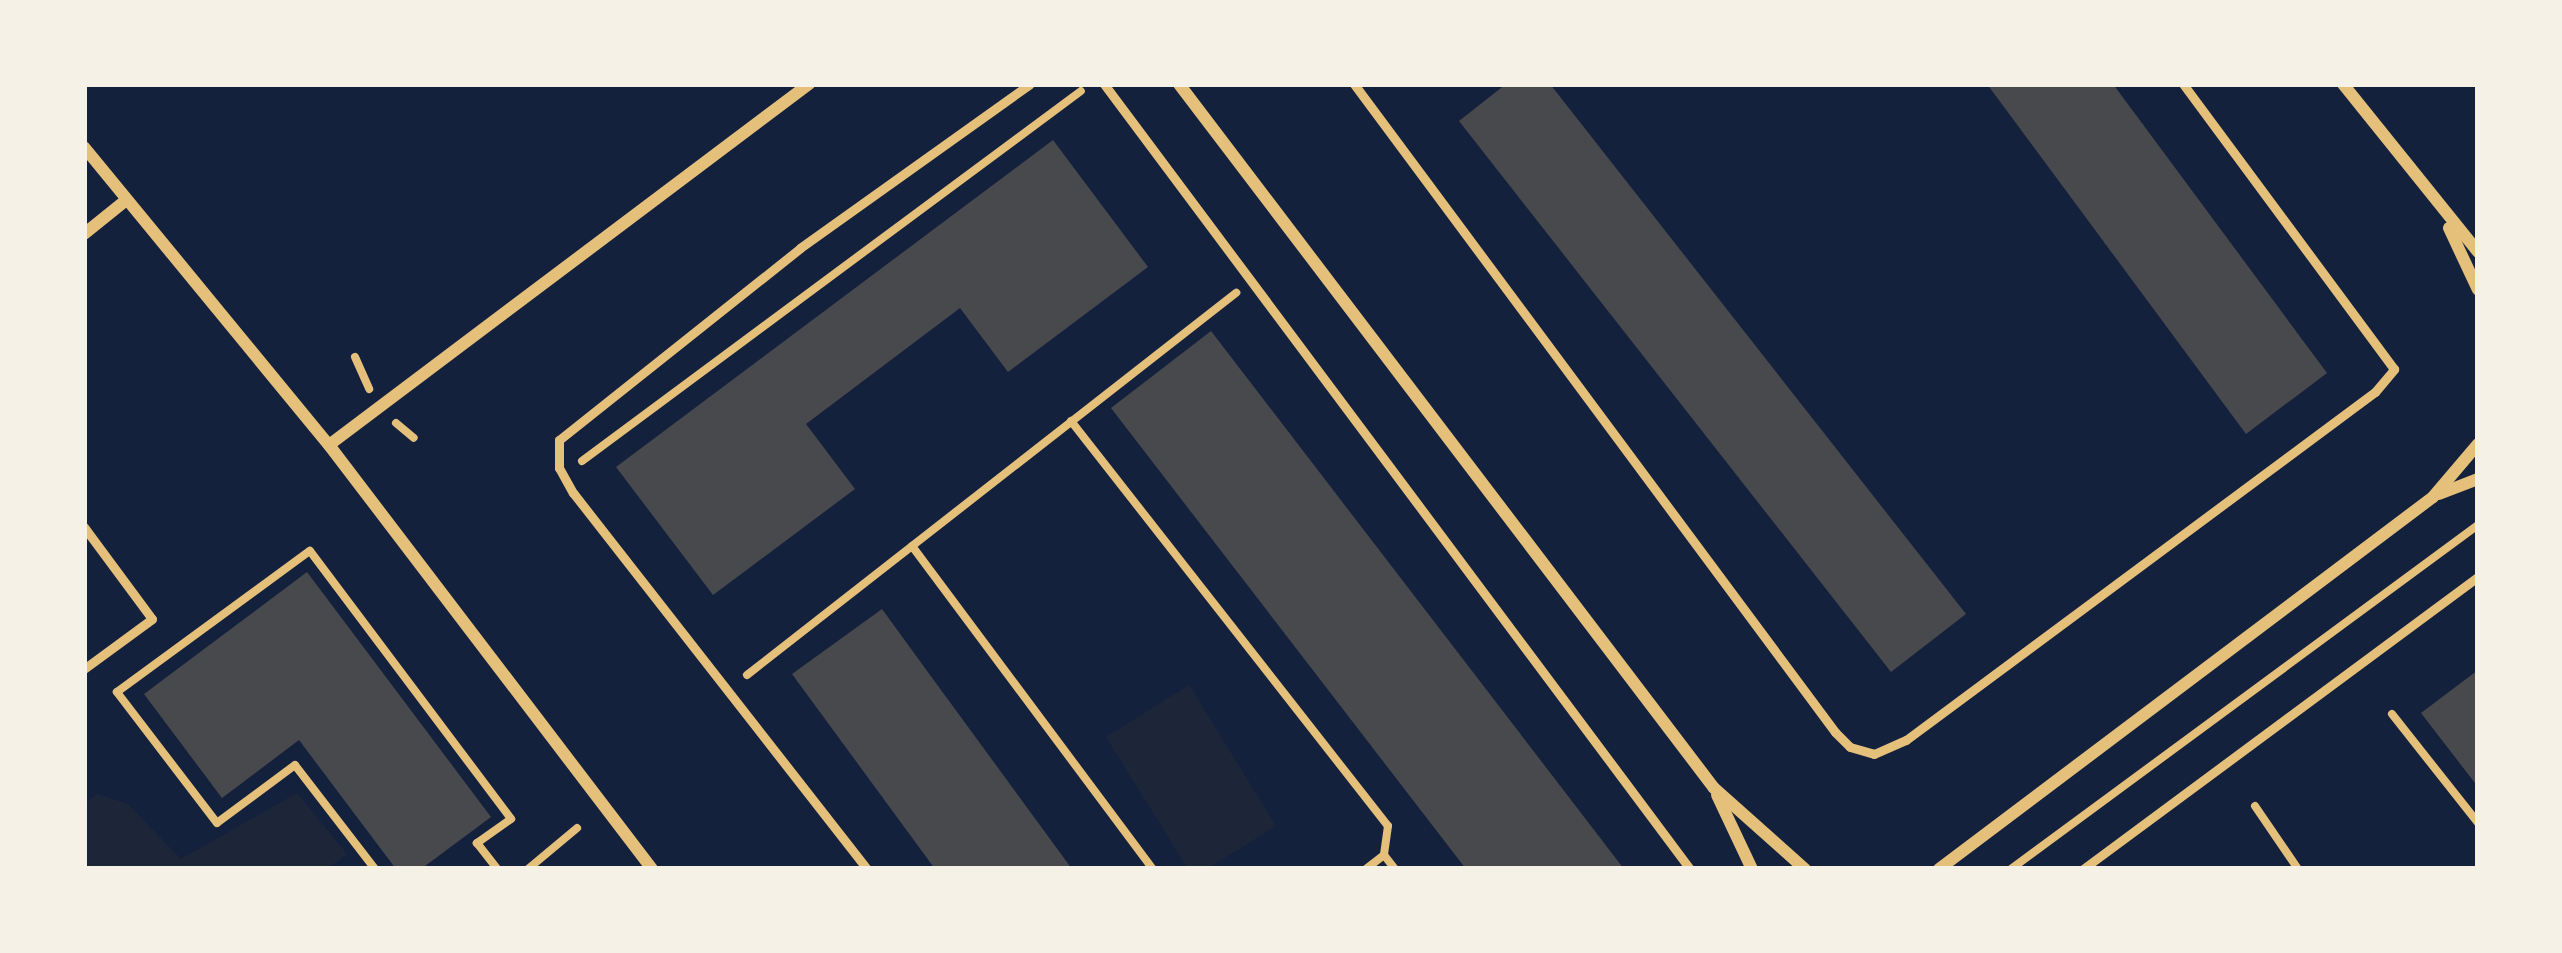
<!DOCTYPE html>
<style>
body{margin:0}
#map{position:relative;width:2562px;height:953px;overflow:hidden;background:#14213d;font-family:"Playfair Display",serif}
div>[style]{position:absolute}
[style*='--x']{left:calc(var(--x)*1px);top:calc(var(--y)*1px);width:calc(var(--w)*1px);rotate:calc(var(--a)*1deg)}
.green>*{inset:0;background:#1d2539}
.building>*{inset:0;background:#48494c}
.path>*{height:8px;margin:-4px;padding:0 4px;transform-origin:4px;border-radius:4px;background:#e5c07b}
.service>*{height:9px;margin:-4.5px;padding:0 4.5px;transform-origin:4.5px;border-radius:4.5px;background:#e5c07b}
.minor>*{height:12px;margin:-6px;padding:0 6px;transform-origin:6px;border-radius:6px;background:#e5c07b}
span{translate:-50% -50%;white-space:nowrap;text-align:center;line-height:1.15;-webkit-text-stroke:9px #f6f1e7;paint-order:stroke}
.frame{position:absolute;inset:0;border:87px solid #f6f1e7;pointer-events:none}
</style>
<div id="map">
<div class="green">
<i style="clip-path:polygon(1189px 685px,1276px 826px,1207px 869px,1188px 869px,1106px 737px)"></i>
<i style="clip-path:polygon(297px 793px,347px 854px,327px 869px,84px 869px,84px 804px,97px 794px,128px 804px,181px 859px)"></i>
</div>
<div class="building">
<i style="clip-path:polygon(1506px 84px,1550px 84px,1966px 614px,1891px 672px,1459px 121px)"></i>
<i style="clip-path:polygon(1987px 84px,2113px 84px,2327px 373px,2246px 434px)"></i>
<i style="clip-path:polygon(1053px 140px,1148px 267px,1008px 372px,960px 308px,806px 424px,855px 489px,713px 595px,616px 467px)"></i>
<i style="clip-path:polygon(1211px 331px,1624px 869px,1466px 869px,1111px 408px)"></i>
<i style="clip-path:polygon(307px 572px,491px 817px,421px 869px,396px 869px,299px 740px,222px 798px,144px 694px)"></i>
<i style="clip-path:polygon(882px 609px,922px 664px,1072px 869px,935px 869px,792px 674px)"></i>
<i style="clip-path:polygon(2478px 670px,2478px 787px,2421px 713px)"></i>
</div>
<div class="path">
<i style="--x:355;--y:357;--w:35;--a:66"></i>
<i style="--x:1071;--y:421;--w:514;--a:51.95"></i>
<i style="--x:1388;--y:826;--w:29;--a:98"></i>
<i style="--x:396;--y:423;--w:23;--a:40"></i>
<i style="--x:582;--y:461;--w:621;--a:-36.56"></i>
<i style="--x:912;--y:546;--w:403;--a:53.3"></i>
<i style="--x:747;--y:675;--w:621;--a:-38"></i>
<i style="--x:2392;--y:714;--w:139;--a:51.7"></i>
<i style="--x:2255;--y:806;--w:76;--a:55.7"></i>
<i style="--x:375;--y:869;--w:131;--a:-127.6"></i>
<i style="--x:295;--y:765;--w:97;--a:143.4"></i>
<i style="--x:217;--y:823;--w:165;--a:-127.4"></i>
<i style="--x:117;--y:692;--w:239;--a:-36.2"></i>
<i style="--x:310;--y:551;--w:335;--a:53.1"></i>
<i style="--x:511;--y:819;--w:42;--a:144.8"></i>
<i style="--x:477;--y:843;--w:33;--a:52"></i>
<i style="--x:528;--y:869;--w:64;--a:-39.9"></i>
<i style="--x:1366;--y:869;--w:23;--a:-38"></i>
<i style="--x:1384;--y:855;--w:18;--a:52"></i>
<i style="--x:2011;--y:869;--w:580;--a:-36.38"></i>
</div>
<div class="service">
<i style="--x:1104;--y:84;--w:980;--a:53.26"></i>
<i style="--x:1354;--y:84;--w:807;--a:53.41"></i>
<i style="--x:1835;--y:732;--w:21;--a:45"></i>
<i style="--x:1850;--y:747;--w:25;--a:16"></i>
<i style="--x:1874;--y:754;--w:35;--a:-24"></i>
<i style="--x:1906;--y:740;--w:584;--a:-36.58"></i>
<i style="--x:2375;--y:392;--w:30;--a:-50"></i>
<i style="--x:2394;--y:369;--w:355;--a:-126.5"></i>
<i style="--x:84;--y:527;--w:114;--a:53.5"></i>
<i style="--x:152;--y:619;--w:84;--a:143.7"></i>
<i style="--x:867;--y:869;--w:477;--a:-128"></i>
<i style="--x:573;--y:493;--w:29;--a:-119"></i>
<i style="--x:559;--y:468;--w:28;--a:-90"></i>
<i style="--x:559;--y:440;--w:308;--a:-38.5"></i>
<i style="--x:800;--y:248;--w:282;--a:-35.5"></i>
<i style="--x:2083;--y:869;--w:491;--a:-36.5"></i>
</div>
<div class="minor">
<i style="--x:1179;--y:84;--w:884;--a:52.77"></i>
<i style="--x:1714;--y:788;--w:122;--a:41.7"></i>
<i style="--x:2343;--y:84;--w:216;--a:51.2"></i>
<i style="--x:84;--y:147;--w:386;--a:50.6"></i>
<i style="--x:329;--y:445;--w:533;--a:52.7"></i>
<i style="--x:2449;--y:228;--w:68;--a:64.9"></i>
<i style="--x:84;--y:234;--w:53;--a:-38.8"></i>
<i style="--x:329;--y:445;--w:601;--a:-36.95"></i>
<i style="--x:2439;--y:494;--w:42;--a:-21"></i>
<i style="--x:1717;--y:795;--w:82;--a:64.7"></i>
<i style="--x:1939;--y:869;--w:618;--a:-36.98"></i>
<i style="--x:2433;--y:497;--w:70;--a:-49.7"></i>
</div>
<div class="frame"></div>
</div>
